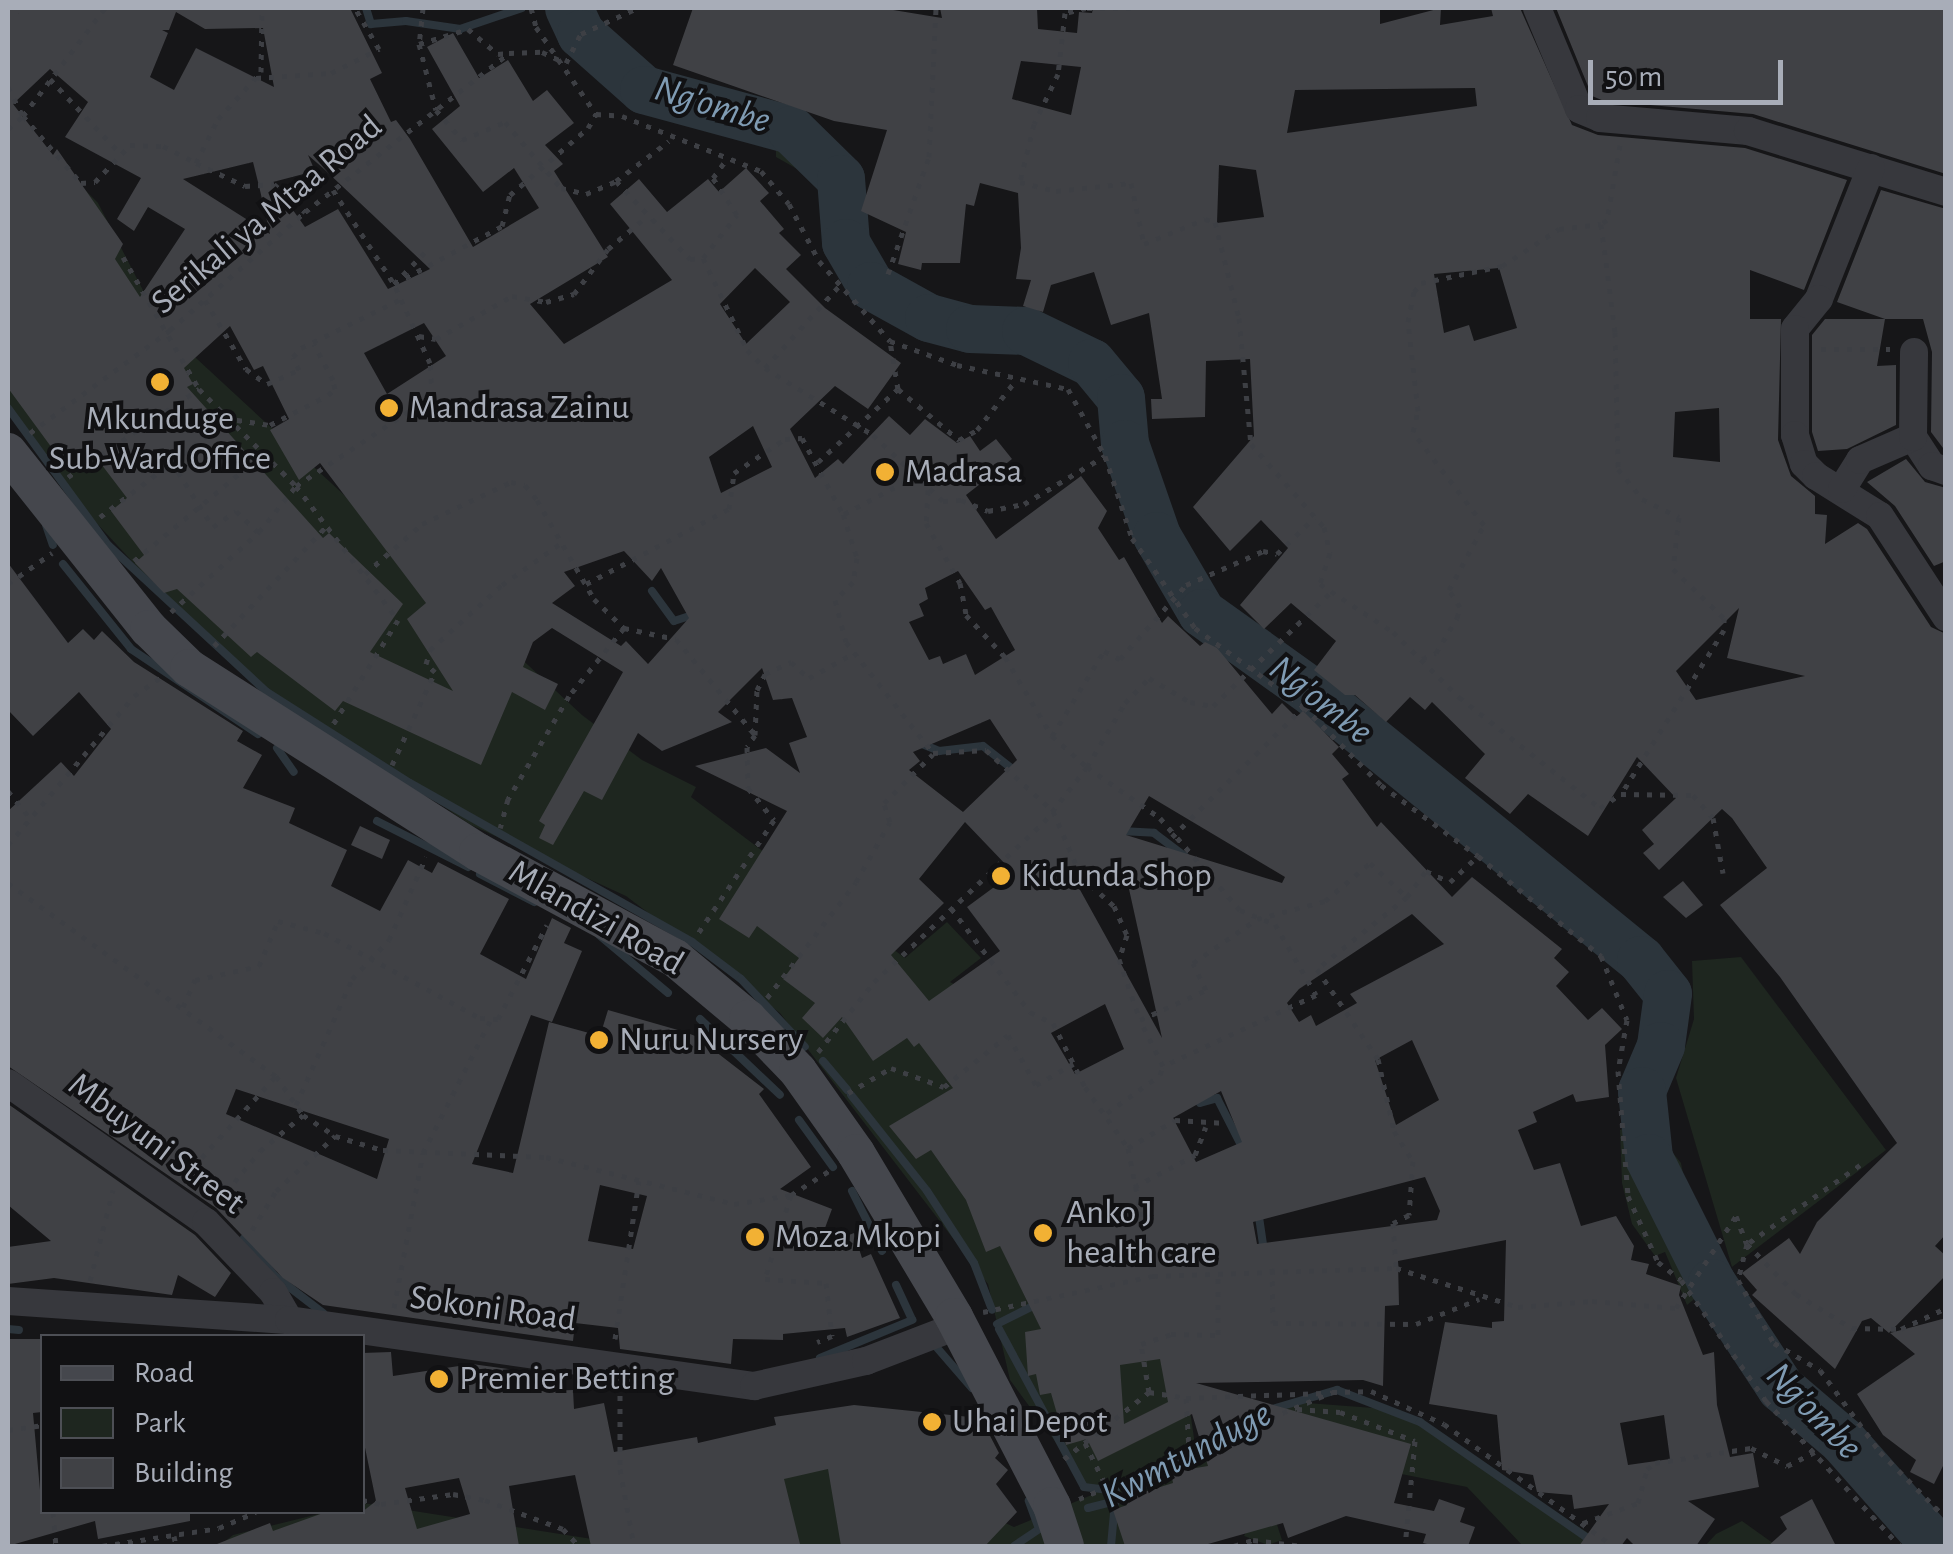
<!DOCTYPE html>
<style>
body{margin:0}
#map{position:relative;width:1953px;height:1554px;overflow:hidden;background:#161618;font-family:"Alegreya Sans",sans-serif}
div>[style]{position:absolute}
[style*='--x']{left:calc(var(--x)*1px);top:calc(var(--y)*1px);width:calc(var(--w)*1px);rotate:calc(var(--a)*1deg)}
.green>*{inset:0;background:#1e261f}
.stream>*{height:8px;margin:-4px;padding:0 4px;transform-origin:4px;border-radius:4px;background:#2c353c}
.river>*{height:48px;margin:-24px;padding:0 24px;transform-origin:24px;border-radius:24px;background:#2c353c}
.building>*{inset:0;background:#404145}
.path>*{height:5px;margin-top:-2.5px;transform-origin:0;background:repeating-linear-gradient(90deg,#3d3f44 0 5px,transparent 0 13px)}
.street>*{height:28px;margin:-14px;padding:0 14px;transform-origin:14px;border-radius:14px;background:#37383d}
.secondary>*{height:38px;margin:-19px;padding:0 19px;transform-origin:19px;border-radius:19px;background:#45474d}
.dots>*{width:28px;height:28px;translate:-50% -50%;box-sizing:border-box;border:5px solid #111113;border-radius:50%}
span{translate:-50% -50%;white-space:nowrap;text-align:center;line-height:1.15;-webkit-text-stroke:8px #111113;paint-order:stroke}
.street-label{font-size:35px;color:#a8adb8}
.poi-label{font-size:35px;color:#a8adb8}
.left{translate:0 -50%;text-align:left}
.water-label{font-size:38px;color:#7f9bb3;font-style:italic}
.frame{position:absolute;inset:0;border:10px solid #a8adb8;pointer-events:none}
.legend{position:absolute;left:40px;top:1334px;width:325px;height:180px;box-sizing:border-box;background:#111113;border:2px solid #4d4f55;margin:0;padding:12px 18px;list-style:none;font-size:30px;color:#a8adb8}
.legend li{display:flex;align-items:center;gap:20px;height:50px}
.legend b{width:50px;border:2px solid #4d4f55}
.scale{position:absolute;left:1588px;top:60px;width:195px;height:45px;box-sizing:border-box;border:5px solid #a8adb8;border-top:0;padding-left:12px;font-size:30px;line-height:35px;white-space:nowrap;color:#a8adb8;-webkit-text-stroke:8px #111113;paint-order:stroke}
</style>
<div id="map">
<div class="green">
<i style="clip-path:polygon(790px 141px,803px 150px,801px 165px,811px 168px,813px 178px,776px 157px,776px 146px)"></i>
<i style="clip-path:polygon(55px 160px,98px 203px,147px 298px,183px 346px,582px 715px,642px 760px,696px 787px,691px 797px,905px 958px,947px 922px,981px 958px,950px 982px,994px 1005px,1174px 1298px,1196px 1452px,1294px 1402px,1400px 1410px,1608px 1546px,1523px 1546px,1467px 1487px,1305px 1455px,1260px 1472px,1282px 1540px,1268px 1545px,1244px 1536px,1247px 1530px,1201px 1493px,1138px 1546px,219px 1546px,233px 1535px,327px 1512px,362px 1512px,363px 1503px,592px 1539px,814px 1457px,964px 1504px,1014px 1527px,1094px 1494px,1010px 1380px,988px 1284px,780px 1013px,626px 896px,471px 825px,271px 691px,168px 600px,77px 502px,8px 406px,8px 194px)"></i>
<i style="clip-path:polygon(1741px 957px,1886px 1150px,1732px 1267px,1676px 1078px,1694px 1019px,1692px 961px)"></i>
<i style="clip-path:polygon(1647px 1121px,1681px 1163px,1688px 1199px,1676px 1202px,1720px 1278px,1687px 1305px,1665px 1252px,1655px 1256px,1632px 1224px,1622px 1183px,1620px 1130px)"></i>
<i style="clip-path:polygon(1742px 1521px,1777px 1546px,1705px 1546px,1716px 1534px)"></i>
</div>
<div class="stream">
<i style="--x:366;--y:8;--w:17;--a:73"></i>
<i style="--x:371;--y:24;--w:35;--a:-5"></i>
<i style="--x:406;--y:21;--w:55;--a:8.4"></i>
<i style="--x:460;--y:29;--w:65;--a:-18.7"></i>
<i style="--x:8;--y:408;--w:170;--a:53.9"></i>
<i style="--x:108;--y:545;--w:217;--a:42.8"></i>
<i style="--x:267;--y:692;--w:169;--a:32.5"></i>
<i style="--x:410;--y:783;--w:324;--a:29.4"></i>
<i style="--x:692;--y:942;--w:61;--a:37.1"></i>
<i style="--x:741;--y:979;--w:93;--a:46.7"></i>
<i style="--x:46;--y:525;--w:21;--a:71"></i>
<i style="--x:63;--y:564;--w:109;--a:51.3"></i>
<i style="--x:131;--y:649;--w:153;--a:33.8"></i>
<i style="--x:652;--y:591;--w:37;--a:54"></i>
<i style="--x:674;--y:621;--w:22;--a:-18"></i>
<i style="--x:917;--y:742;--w:24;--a:22"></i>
<i style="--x:939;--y:751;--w:44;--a:-6.5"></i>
<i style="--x:983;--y:746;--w:39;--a:38"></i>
<i style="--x:277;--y:748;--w:29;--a:55"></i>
<i style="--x:377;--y:821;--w:102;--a:26.8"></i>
<i style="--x:1121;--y:831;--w:33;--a:3"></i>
<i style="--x:1154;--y:833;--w:39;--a:37"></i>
<i style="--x:480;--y:874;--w:61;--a:27.4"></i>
<i style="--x:599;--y:935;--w:90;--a:40"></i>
<i style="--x:700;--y:1019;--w:110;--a:43.5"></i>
<i style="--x:823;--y:1061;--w:38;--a:50"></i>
<i style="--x:851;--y:1095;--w:122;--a:51.6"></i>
<i style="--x:927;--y:1191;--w:86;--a:56.9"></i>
<i style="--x:974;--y:1263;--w:50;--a:69"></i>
<i style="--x:1198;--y:1097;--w:6;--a:72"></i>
<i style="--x:1200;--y:1103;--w:18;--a:-16"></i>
<i style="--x:1217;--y:1098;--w:57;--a:63"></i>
<i style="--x:799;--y:1120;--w:58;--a:54.1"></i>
<i style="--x:852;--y:1191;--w:67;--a:63.4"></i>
<i style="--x:1258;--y:1210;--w:41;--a:81.7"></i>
<i style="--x:244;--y:1238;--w:49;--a:50.8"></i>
<i style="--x:275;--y:1276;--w:61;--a:37.6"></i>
<i style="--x:896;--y:1285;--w:38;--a:65"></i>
<i style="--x:997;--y:1324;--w:45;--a:-26.6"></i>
<i style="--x:8;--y:1329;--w:11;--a:5"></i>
<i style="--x:999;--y:1329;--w:179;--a:61.7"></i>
<i style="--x:1084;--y:1487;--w:32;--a:7"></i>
<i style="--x:1116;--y:1491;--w:55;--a:95.2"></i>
<i style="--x:932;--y:1342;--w:61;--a:49"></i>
<i style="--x:820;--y:1358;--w:100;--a:-22.4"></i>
<i style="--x:1272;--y:1409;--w:68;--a:-16.3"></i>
<i style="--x:1337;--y:1390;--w:89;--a:21.1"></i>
<i style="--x:1420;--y:1422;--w:218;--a:34.7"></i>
<i style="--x:1088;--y:1508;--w:29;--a:-14"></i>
<i style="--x:1116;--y:1501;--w:107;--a:-30.4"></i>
<i style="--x:1014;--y:1546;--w:30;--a:-34"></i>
<i style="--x:1039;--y:1529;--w:30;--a:-110"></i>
</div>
<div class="river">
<i style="--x:569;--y:8;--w:29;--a:65"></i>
<i style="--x:581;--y:34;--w:84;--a:41.6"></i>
<i style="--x:644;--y:90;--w:152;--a:15.2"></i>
<i style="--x:791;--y:130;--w:70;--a:44.4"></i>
<i style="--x:841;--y:179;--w:64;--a:85.5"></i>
<i style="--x:846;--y:243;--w:50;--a:59.8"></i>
<i style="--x:871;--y:286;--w:66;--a:28.9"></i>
<i style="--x:929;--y:318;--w:42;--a:15"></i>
<i style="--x:970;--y:329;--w:56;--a:2"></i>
<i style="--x:1026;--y:331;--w:73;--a:25.9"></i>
<i style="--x:1092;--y:363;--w:45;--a:50.4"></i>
<i style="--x:1121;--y:398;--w:46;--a:85"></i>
<i style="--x:1125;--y:444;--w:97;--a:70.8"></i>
<i style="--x:1157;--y:536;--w:89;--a:59.7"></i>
<i style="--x:1202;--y:613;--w:139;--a:35.6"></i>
<i style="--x:1315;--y:694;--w:421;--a:39.2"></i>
<i style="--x:1641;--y:960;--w:43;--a:51.5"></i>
<i style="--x:1668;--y:994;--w:52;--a:97.7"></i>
<i style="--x:1661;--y:1046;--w:49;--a:112.9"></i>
<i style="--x:1642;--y:1091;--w:67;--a:84"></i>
<i style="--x:1649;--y:1158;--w:140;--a:63.3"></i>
<i style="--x:1712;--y:1283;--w:126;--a:56.7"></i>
<i style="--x:1781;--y:1388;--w:82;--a:40.5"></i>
<i style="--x:1843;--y:1441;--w:140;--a:48.5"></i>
</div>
<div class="building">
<i style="clip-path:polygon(evenodd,8px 8px,350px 8px,382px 73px,370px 79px,391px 122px,396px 120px,410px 139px,473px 247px,539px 208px,514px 168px,483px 192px,432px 129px,460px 106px,427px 47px,453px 33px,479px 78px,508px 60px,533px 101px,547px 90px,574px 123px,545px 145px,563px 164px,554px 171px,608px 257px,530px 304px,564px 344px,672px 280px,610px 204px,639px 179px,667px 212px,708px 179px,719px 192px,746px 168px,769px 193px,760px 201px,784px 229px,779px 233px,801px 255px,786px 269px,825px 308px,901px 363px,868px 409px,835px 386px,790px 429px,815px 478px,838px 459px,843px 464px,889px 416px,910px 435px,925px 419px,957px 443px,970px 436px,980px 451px,996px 439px,1012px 459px,966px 495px,996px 539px,1081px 476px,1107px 511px,1098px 528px,1119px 560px,1124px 557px,1162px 623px,1168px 616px,1200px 646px,1205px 642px,1217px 648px,1272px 714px,1282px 703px,1296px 717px,1303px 711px,1339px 747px,1332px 754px,1349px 774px,1342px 779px,1377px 827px,1381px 822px,1452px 897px,1472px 877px,1562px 949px,1554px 958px,1569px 972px,1556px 986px,1588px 1020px,1602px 1008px,1622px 1029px,1605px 1045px,1609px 1097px,1576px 1102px,1573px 1094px,1533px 1112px,1537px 1122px,1518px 1130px,1534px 1170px,1560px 1163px,1581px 1226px,1616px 1216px,1634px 1246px,1631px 1260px,1649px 1264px,1646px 1274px,1681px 1286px,1679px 1295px,1703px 1355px,1714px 1352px,1717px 1405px,1730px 1457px,1753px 1453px,1759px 1487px,1688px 1501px,1715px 1519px,1696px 1546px,1635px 1546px,1627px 1538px,1621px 1546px,1579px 1546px,1609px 1504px,1574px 1509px,1572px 1495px,1537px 1492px,1533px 1475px,1502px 1470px,1497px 1415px,1429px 1404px,1445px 1322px,1492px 1328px,1492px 1322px,1504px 1321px,1506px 1240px,1398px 1261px,1399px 1305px,1385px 1306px,1383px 1386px,1363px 1380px,1196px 1383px,1411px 1444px,1394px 1503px,1434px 1511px,1439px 1499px,1465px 1508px,1460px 1522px,1475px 1527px,1468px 1546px,1435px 1546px,1423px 1543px,1426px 1534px,1346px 1516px,1288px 1538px,1283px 1523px,1201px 1546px,1125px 1546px,1113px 1510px,1127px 1505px,1125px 1498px,1173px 1483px,1171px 1472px,1208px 1466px,1192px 1414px,1098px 1461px,1087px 1439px,1066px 1445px,1051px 1393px,1040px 1395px,1036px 1374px,1028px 1376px,1025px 1332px,1041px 1329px,1000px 1246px,986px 1252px,966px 1200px,931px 1150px,916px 1159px,889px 1126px,953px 1088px,919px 1043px,914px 1047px,907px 1038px,873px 1061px,842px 1017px,823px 1038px,802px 1018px,815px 1003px,783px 979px,799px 958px,757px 926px,749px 938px,719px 919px,787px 811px,695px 766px,766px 748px,800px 773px,789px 743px,807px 737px,792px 698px,773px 700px,762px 668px,718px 712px,732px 722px,662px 751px,638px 733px,602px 800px,584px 791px,553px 845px,539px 838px,545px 825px,539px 821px,623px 672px,552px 628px,533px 642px,523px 667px,558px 684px,545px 710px,512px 692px,481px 765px,343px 701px,335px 711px,257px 652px,251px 657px,177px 589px,164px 593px,135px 563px,144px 555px,111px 511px,127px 498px,95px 456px,60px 459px,8px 388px,8px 8px,176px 12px,205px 29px,263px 28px,274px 87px,196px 48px,174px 90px,150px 77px,168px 33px,162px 30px,169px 30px,176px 12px,8px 8px,50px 69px,88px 102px,65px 137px,141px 178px,117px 219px,134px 231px,148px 207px,185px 229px,140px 297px,115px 259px,123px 244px,57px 149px,53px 155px,13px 104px,50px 69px,8px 8px,308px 155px,324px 169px,430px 269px,388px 289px,338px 209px,305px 227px,273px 182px,315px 171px,308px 155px,8px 8px,253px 162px,259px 186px,270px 234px,183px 179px,253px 162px,8px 8px,755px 268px,790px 302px,746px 344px,720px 304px,755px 268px,8px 8px,424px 323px,446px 356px,387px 394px,364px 353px,424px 323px,8px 8px,230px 326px,254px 370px,263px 366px,289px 419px,270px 430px,299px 480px,320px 463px,426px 603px,407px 619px,453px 691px,370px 652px,403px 604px,329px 533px,323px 538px,187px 387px,193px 384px,184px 368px,230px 326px,8px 8px,753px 426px,772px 467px,721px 493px,709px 457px,753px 426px,8px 8px,624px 551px,652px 581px,661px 568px,689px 618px,648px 664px,626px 641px,621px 646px,552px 603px,575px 586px,564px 572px,624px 551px,8px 8px,958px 571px,985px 610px,991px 607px,1015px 650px,975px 675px,966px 654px,943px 664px,940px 656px,929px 660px,909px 622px,924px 616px,919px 604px,928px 599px,925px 588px,958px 571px,8px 8px,990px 719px,1017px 760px,963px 812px,909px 770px,920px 761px,913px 752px,990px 719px,8px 8px,1149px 796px,1285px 877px,1282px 883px,1126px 835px,1149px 796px,8px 8px,965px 822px,1009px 868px,997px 877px,1001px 882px,967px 907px,1000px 951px,929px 1001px,891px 955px,944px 903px,919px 879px,965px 822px,8px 8px,1104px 875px,1127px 880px,1162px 1038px,1079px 888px,1104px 875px,8px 8px,1412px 914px,1444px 944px,1350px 994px,1357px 1003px,1316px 1026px,1311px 1015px,1299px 1022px,1287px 1003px,1299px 989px,1412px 914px,8px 8px,1105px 1004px,1124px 1049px,1075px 1074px,1051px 1033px,1105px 1004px,8px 8px,1412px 1040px,1439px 1100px,1396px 1125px,1375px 1060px,1412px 1040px,8px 8px,1221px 1091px,1242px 1142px,1196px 1162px,1173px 1118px,1221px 1091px,8px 8px,1425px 1177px,1440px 1211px,1437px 1220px,1257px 1244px,1253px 1222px,1425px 1177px,8px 8px,1160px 1359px,1168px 1402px,1124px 1424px,1120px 1365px,1160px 1359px,8px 8px,1664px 1415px,1670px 1459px,1628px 1465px,1620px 1423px,1664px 1415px)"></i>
<i style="clip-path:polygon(evenodd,693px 8px,881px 8px,942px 18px,940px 8px,1037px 8px,1038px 29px,1077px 33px,1079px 12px,1092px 13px,1093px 8px,1380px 8px,1380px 24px,1441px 8px,1440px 25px,1493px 16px,1491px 8px,1520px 8px,1572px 125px,1598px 135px,1745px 148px,1847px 180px,1804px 290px,1750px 270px,1750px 319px,1781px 319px,1778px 440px,1791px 476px,1815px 496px,1815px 514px,1827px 515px,1825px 544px,1858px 523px,1867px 529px,1931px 627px,1946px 634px,1946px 1234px,1935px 1246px,1946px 1256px,1946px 1275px,1889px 1333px,1871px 1318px,1862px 1321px,1835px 1369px,1752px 1295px,1757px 1290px,1742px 1273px,1789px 1238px,1800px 1254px,1817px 1222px,1897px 1143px,1780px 977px,1720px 905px,1767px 868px,1732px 818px,1722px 809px,1659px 870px,1643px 853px,1654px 844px,1642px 830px,1676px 798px,1637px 757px,1588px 836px,1528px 794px,1510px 814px,1465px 778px,1485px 754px,1432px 702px,1425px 710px,1410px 697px,1386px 722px,1355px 695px,1345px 695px,1314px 670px,1336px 641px,1291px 603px,1264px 629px,1240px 605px,1288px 548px,1261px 520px,1230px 551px,1193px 507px,1254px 436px,1250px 359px,1206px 361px,1205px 417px,1152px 419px,1151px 399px,1162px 399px,1149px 313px,1111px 325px,1094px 272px,1051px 285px,1043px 312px,1023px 306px,1031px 280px,1016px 279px,1021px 248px,1018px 193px,980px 183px,974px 206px,966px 204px,960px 263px,922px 263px,921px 270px,898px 264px,906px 232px,861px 211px,887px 130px,834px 121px,673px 65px,693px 8px,1021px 61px,1081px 67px,1071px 115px,1012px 99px,1021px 61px,693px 8px,1475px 88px,1477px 106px,1287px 133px,1295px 90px,1475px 88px,693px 8px,1219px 165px,1256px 170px,1264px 217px,1217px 223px,1219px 165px,693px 8px,1499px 268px,1517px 328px,1474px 341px,1469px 325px,1444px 333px,1434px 274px,1499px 268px,693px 8px,1719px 408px,1720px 462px,1673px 457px,1675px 412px,1719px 408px,693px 8px,1739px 608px,1727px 658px,1805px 676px,1696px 700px,1676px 671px,1739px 608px)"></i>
<i style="clip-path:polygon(1556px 8px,1946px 8px,1946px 174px,1753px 114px,1604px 101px,1592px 96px)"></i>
<i style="clip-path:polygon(1881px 190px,1946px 209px,1946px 452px,1931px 432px,1932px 352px,1923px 319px,1885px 319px,1877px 366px,1896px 365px,1896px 425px,1847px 449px,1818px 451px,1812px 432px,1812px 335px,1825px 319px,1885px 319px,1837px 302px)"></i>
<i style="clip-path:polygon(1906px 459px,1925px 482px,1946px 488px,1946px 561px,1934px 566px,1895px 506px,1867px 482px)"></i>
<i style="clip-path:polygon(evenodd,8px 563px,68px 643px,83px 629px,94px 640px,102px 631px,134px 662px,243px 731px,237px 741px,262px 755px,243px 788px,295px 808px,289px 823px,347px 850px,331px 886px,380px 911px,408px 860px,432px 873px,438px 862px,509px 899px,480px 954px,526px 979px,552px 918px,571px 928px,564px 943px,582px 951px,552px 1022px,531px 1015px,472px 1164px,513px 1173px,549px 1022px,600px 1036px,608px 1010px,685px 1032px,713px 1043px,711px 1048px,764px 1089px,759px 1094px,811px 1167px,780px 1189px,832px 1209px,818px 1247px,854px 1233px,862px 1258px,871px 1254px,900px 1318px,847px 1337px,845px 1328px,783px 1334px,783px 1340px,733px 1339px,731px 1364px,620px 1349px,618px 1328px,575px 1323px,573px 1341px,323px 1305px,283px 1278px,216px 1208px,8px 1066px,8px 811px,61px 762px,74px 776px,111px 729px,79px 692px,33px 736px,8px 710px,8px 563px,236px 1089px,389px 1139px,377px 1179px,226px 1114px,236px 1089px,8px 563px,600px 1185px,647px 1196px,633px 1249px,588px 1241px,600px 1185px)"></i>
<i style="clip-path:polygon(360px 826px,390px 840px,382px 859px,351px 845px)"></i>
<i style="clip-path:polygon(1683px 881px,1703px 905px,1686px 918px,1663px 897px)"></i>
<i style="clip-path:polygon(8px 1104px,195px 1235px,231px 1273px,215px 1297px,178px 1275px,172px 1295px,54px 1278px,8px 1284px,8px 1247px,51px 1241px,8px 1205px)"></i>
<i style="clip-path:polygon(1946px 1318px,1946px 1460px,1934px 1484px,1910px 1472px,1916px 1460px,1883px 1435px,1857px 1394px,1915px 1354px,1890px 1333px)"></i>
<i style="clip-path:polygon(8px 1339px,42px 1339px,42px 1412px,33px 1413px,42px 1512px,190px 1512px,190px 1521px,98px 1539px,95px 1521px,8px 1546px)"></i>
<i style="clip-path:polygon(evenodd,391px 1352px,393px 1376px,472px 1364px,515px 1370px,516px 1392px,573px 1390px,574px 1409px,604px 1403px,614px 1452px,697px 1437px,698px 1443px,776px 1425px,774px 1417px,854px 1405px,970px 1417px,988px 1432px,999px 1453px,995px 1458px,1008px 1470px,996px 1484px,1017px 1512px,985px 1546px,841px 1546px,828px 1469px,784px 1479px,800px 1544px,591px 1546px,575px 1475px,509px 1486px,519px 1546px,212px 1546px,270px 1523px,273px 1531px,326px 1512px,362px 1512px,376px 1501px,362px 1433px,362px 1353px,391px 1352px,459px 1478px,470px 1514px,417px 1529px,405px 1488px,459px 1478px)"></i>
<i style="clip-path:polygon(1812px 1499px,1836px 1546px,1768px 1546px,1787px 1529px,1780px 1517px)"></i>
</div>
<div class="path">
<i style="--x:423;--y:8;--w:36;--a:96"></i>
<i style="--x:419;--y:44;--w:68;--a:75.6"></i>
<i style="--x:436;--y:110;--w:40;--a:49"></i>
<i style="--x:462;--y:140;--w:47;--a:-22.7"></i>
<i style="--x:505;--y:122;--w:87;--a:49.7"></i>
<i style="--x:561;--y:188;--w:26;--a:13"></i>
<i style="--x:586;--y:194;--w:33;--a:-23"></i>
<i style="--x:616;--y:181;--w:108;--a:46.5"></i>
<i style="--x:690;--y:259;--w:13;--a:-4"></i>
<i style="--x:703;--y:258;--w:55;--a:-51.7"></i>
<i style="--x:737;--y:215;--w:44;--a:-123"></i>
<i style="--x:713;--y:178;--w:24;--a:-54"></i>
<i style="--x:531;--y:8;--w:20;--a:75"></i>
<i style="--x:536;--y:27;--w:106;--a:55.4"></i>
<i style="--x:596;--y:114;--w:26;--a:4"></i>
<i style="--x:622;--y:116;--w:149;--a:21.6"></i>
<i style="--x:761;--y:171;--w:43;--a:49.7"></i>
<i style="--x:789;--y:204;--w:64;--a:62.2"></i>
<i style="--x:819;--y:261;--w:107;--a:48.4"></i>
<i style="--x:890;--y:341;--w:71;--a:19.7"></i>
<i style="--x:957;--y:365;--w:114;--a:12.2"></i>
<i style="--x:1068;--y:389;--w:77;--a:61.1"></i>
<i style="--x:1105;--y:456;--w:86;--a:71.8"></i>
<i style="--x:1132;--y:538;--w:110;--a:55"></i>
<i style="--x:1195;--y:628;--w:135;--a:35.9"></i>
<i style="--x:1304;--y:707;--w:110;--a:45.4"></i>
<i style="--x:1381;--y:785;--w:120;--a:36.2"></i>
<i style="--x:1086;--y:8;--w:22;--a:167"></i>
<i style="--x:1065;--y:13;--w:61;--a:96.5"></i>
<i style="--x:1058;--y:74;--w:55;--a:115.6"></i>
<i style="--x:1034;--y:124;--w:60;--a:103.6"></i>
<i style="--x:1020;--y:182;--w:37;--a:14"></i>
<i style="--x:1056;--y:191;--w:75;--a:-6.1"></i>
<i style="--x:1131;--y:183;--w:62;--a:78"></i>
<i style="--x:1144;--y:244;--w:66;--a:-22.3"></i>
<i style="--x:1205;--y:219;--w:10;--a:17"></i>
<i style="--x:1215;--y:222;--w:99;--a:76"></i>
<i style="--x:1239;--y:318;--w:127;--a:84.6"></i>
<i style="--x:1251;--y:444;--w:111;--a:48.7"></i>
<i style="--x:1324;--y:527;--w:27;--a:77"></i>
<i style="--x:1330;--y:553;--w:33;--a:108"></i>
<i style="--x:1320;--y:584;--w:87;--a:33.3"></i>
<i style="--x:1393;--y:632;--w:93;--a:44.6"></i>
<i style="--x:1459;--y:697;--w:179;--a:38.2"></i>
<i style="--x:1600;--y:808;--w:25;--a:-34"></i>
<i style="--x:1621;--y:794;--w:72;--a:0.8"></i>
<i style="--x:1693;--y:795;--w:30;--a:49"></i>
<i style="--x:1713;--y:818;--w:56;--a:79.7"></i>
<i style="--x:1087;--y:8;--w:50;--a:0"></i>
<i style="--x:419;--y:44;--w:51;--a:-17"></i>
<i style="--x:468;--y:29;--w:39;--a:40"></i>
<i style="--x:498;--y:54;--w:11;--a:-5"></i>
<i style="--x:256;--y:78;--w:75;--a:-3.8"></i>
<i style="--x:331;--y:73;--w:54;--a:-26.6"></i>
<i style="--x:379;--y:49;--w:48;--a:-120.3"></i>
<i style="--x:50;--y:79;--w:99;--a:46.6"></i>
<i style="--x:8;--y:87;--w:33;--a:63"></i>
<i style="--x:23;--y:116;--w:136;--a:-52.8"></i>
<i style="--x:8;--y:129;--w:20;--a:-41"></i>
<i style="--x:23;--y:116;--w:89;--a:49.1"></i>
<i style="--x:81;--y:183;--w:14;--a:-4"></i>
<i style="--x:95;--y:182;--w:51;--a:-46.6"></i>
<i style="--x:130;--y:145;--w:33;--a:2"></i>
<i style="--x:163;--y:146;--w:37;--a:27"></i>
<i style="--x:196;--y:163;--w:49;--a:-63.4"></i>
<i style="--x:218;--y:119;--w:64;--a:-47.5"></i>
<i style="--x:261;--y:72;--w:64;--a:-89.1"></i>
<i style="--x:1620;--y:145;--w:76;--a:99.8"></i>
<i style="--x:1607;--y:220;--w:7;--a:146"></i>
<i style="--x:1601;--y:224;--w:109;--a:82.6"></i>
<i style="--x:1615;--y:332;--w:137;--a:88.7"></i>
<i style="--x:1618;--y:469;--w:38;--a:51"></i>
<i style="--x:1642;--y:499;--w:41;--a:25.9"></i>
<i style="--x:1679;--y:517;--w:52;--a:96.6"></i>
<i style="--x:1673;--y:569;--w:71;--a:43.9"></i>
<i style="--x:1724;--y:618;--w:12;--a:90"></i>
<i style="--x:1724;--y:630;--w:194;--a:122.1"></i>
<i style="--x:196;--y:163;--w:54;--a:25.1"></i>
<i style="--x:245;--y:186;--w:29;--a:-4"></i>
<i style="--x:274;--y:184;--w:42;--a:42.1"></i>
<i style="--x:616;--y:181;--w:66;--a:-37"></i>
<i style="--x:333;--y:190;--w:112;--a:57"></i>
<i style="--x:394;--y:284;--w:123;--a:-28.2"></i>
<i style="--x:502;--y:226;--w:32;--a:-76"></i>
<i style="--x:510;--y:195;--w:103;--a:-40.7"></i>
<i style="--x:588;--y:128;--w:16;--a:-60"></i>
<i style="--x:123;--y:257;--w:152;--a:60.1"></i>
<i style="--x:199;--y:389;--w:137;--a:45"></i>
<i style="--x:296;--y:486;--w:163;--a:-33.5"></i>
<i style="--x:432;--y:396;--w:33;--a:-93"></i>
<i style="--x:430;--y:363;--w:87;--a:-114.5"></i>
<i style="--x:394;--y:284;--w:49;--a:-45.8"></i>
<i style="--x:703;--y:258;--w:102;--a:64.4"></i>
<i style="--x:747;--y:350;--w:25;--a:45"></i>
<i style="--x:765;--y:368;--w:113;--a:-47.9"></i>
<i style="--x:888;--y:274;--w:124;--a:-70.7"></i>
<i style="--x:929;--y:157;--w:149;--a:-87.3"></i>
<i style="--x:205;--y:300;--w:80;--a:59.3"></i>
<i style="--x:246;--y:369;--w:26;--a:36"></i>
<i style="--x:267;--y:384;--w:35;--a:-24"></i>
<i style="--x:299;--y:370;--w:14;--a:-115"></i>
<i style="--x:293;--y:357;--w:12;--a:-48"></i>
<i style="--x:301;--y:348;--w:111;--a:-26.1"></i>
<i style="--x:419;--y:336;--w:17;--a:10"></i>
<i style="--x:436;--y:339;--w:87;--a:-29.5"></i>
<i style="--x:512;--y:296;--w:35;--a:10"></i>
<i style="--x:546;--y:302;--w:29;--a:-16"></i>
<i style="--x:574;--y:294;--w:56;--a:-52.9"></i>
<i style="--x:608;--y:249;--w:50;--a:-40.1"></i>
<i style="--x:1821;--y:349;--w:69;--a:0"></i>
<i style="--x:765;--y:368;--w:127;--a:31.8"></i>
<i style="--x:873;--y:435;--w:96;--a:43.3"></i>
<i style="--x:943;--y:501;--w:18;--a:-3"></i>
<i style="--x:961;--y:500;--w:29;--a:22"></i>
<i style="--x:988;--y:511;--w:37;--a:-11"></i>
<i style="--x:1024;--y:504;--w:94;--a:-30.7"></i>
<i style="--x:898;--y:389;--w:80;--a:39.9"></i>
<i style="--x:959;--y:440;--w:21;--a:-29"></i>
<i style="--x:977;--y:430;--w:63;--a:-52"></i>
<i style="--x:224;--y:418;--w:47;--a:8.7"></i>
<i style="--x:270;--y:425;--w:65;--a:-27.3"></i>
<i style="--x:328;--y:395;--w:9;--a:-41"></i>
<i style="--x:335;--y:389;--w:9;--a:-103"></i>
<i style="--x:333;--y:380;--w:41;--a:-117.8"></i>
<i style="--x:30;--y:433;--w:174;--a:-36.3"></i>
<i style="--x:170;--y:330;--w:179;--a:-41.2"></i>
<i style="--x:305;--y:212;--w:259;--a:-37.9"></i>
<i style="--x:509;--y:53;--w:33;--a:-2"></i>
<i style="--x:542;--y:52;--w:26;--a:25"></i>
<i style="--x:566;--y:63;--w:33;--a:-63"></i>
<i style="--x:581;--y:34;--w:62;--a:-24.9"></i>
<i style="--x:171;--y:461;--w:78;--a:57.5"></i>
<i style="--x:213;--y:527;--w:28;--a:-35"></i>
<i style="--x:236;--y:511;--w:30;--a:44"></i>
<i style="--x:818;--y:462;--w:108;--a:-42.4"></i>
<i style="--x:898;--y:389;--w:49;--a:-99.5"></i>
<i style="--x:68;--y:477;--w:158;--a:-33.9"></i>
<i style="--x:928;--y:490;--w:33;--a:93"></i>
<i style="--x:926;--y:523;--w:69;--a:60.5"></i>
<i style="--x:960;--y:583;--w:33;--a:79"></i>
<i style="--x:966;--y:615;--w:57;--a:47.1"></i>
<i style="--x:1005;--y:657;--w:92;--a:59.3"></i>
<i style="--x:1052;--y:736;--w:100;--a:-58.5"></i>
<i style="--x:1104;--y:651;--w:18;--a:27"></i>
<i style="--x:1120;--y:659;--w:99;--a:-48.3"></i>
<i style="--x:1186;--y:585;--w:84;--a:-23.8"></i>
<i style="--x:1263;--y:551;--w:14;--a:12"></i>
<i style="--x:1277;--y:554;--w:52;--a:-44.2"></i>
<i style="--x:844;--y:514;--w:81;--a:-27.8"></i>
<i style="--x:100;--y:517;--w:157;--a:-37.2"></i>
<i style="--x:134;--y:561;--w:168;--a:-39.7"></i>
<i style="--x:365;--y:574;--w:76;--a:-41.3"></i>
<i style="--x:422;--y:524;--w:98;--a:-25.3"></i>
<i style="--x:511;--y:482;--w:14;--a:12"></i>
<i style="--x:525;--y:485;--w:19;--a:51"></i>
<i style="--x:537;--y:500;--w:114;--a:60.1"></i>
<i style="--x:594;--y:599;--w:42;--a:44"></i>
<i style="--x:624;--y:628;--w:87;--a:129"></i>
<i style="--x:569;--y:696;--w:120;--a:120.6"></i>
<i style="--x:508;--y:799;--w:30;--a:105"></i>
<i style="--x:8;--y:584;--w:54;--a:-35.2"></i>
<i style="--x:586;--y:584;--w:161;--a:-27.7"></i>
<i style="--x:729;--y:509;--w:36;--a:-82"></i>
<i style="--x:734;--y:473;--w:61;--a:-33.7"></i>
<i style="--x:785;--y:439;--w:17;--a:-3"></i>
<i style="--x:802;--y:438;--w:86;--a:61.7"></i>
<i style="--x:843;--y:514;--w:46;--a:72.3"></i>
<i style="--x:857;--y:558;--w:24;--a:99"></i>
<i style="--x:853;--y:582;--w:25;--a:135"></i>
<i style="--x:835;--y:600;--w:43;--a:75.3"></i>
<i style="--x:846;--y:642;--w:141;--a:51.9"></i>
<i style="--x:933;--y:753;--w:53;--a:-3.2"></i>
<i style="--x:986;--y:750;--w:91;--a:42.3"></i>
<i style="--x:1053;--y:811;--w:71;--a:66.7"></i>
<i style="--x:1081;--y:876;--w:45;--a:42.3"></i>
<i style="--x:1114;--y:906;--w:32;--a:66"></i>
<i style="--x:1127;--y:935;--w:25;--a:108"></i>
<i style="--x:1119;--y:959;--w:65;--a:71"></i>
<i style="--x:171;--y:612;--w:119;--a:-42.3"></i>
<i style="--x:259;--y:532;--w:59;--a:-51.2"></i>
<i style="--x:296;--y:486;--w:168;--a:52.7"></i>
<i style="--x:398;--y:620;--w:125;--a:121.9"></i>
<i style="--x:624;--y:628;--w:53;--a:11.9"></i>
<i style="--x:676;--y:639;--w:124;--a:50.5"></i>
<i style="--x:755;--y:735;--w:14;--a:124"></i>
<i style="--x:747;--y:747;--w:41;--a:88.6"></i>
<i style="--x:748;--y:788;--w:41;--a:50.9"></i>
<i style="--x:774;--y:820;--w:138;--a:123.8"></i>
<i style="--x:214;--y:646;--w:162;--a:-46.8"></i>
<i style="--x:1422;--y:659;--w:15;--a:-23"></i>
<i style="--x:1436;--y:653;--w:41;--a:-59"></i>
<i style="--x:1457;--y:618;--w:11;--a:-75"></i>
<i style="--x:1460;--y:607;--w:20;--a:-123"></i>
<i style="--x:1449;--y:590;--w:74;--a:-61.7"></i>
<i style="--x:1484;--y:525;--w:117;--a:-127.4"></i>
<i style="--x:1413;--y:432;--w:22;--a:-77"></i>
<i style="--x:1418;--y:411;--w:90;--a:-96.4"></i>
<i style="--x:1408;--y:322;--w:31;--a:-79"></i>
<i style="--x:1414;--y:292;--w:11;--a:-52"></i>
<i style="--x:1421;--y:283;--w:83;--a:-11.9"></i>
<i style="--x:1502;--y:266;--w:68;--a:-33"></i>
<i style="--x:1559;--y:229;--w:42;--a:-6.8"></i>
<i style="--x:755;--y:735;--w:45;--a:-87.5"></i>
<i style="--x:757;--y:690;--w:18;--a:-63"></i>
<i style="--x:765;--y:674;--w:29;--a:-25"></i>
<i style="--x:791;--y:662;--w:24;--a:42"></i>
<i style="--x:809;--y:678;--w:51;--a:-29.1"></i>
<i style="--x:1052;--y:736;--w:47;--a:41.5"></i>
<i style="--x:1087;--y:767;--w:74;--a:-59.3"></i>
<i style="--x:1125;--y:703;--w:35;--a:-46"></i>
<i style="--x:1149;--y:678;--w:48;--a:30.3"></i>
<i style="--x:1190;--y:702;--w:23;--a:10"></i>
<i style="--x:1213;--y:706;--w:167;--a:-44"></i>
<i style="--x:392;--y:765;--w:102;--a:-65.2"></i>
<i style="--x:435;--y:672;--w:12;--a:-138"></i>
<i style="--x:426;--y:664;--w:15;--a:-74"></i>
<i style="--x:430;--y:650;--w:97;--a:-42.1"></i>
<i style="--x:502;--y:585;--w:72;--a:-35.4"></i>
<i style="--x:8;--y:791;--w:36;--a:51"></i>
<i style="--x:1172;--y:837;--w:185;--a:-44.6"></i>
<i style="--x:8;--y:845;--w:195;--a:-49.8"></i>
<i style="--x:134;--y:696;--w:32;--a:-35"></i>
<i style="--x:8;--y:883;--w:330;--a:35.8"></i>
<i style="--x:276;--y:1076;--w:47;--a:55.3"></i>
<i style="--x:303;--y:1115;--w:38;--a:33"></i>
<i style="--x:335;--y:1136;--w:50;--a:16.3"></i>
<i style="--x:383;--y:1150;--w:163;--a:2.5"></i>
<i style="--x:546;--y:1157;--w:194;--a:14"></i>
<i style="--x:734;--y:1204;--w:58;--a:-9"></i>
<i style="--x:791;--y:1195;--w:45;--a:-32.3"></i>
<i style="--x:1407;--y:897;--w:115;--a:141.3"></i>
<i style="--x:1317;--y:969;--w:109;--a:55.9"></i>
<i style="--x:1378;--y:1059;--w:74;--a:77.5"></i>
<i style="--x:1394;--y:1131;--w:36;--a:58"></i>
<i style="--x:1413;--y:1161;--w:54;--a:94.2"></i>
<i style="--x:1409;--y:1215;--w:18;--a:153"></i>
<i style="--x:1393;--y:1223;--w:45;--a:86.2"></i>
<i style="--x:1396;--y:1268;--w:128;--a:17.7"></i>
<i style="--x:1518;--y:1307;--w:74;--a:-4.6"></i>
<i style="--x:1592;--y:1301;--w:84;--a:4.8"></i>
<i style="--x:1676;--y:1308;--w:110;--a:-56.9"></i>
<i style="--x:951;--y:908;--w:131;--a:52.8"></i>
<i style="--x:1030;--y:1012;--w:25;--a:26"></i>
<i style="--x:1053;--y:1023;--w:72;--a:63.4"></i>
<i style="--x:1085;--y:1087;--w:75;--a:54.8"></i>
<i style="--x:1128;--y:1148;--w:130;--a:78.9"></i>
<i style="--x:767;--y:998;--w:146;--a:-52.5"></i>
<i style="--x:856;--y:882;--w:69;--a:-60.5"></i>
<i style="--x:890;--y:822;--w:20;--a:-108"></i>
<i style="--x:884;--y:803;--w:69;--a:-45"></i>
<i style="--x:183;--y:1007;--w:30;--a:-66"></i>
<i style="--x:195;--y:980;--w:66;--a:-12.3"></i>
<i style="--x:259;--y:966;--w:49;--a:-67.1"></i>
<i style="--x:278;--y:921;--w:48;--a:14.6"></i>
<i style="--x:324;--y:933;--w:178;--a:28.6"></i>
<i style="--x:480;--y:1018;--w:18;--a:3"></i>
<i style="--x:498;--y:1019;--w:106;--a:-62.5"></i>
<i style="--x:818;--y:1052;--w:90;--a:-51.3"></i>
<i style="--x:874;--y:982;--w:233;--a:-43.3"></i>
<i style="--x:1044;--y:822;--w:70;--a:-52"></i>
<i style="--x:1087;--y:767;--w:89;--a:34.9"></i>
<i style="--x:1160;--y:818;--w:122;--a:49"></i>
<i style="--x:1240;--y:910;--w:38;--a:22"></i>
<i style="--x:1275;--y:924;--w:82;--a:60"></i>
<i style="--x:1316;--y:995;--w:169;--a:155.1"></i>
<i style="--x:848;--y:1093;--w:50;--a:-30.2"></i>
<i style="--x:891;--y:1068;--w:56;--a:19.7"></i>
<i style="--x:944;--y:1087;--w:82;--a:-39.1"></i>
<i style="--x:1008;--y:1035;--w:57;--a:60.8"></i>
<i style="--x:1036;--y:1085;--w:43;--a:-29.6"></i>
<i style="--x:296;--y:1105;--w:138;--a:-66"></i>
<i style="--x:352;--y:979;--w:54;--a:-46.5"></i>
<i style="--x:389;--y:940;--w:91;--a:-66"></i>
<i style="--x:1107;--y:1113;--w:65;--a:-35.6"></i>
<i style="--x:1160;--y:1075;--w:9;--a:-72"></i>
<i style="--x:1163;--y:1066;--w:51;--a:-116.6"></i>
<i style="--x:1140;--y:1020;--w:72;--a:-24.4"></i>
<i style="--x:1206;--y:990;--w:30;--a:-116"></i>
<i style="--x:1193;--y:963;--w:78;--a:-34.5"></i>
<i style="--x:1257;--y:919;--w:70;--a:-14.8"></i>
<i style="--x:1325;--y:901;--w:59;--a:-40.2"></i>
<i style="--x:1370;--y:863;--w:50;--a:42.6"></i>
<i style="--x:1407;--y:897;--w:32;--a:-54"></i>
<i style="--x:1426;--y:871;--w:26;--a:25"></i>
<i style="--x:1450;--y:882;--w:38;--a:-43"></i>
<i style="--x:1478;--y:856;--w:159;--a:39.1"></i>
<i style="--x:1601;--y:956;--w:69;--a:67.9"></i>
<i style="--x:1627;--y:1020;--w:52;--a:100"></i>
<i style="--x:1618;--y:1071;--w:125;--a:85.4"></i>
<i style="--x:1628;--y:1196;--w:72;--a:65.6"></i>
<i style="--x:1658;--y:1262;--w:29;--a:38"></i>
<i style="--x:1681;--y:1280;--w:148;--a:54.9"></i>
<i style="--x:1766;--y:1401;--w:197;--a:47.3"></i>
<i style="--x:1128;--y:1148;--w:55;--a:-30.8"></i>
<i style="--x:1175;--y:1120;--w:51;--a:3.4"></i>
<i style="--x:1860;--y:1165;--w:138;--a:145"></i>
<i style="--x:1747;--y:1244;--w:37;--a:104"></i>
<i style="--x:1738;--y:1280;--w:73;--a:60.3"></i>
<i style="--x:1774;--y:1343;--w:53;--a:30.4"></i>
<i style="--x:1820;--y:1370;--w:102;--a:53.8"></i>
<i style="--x:1880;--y:1452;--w:93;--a:45"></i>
<i style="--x:184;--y:1177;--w:137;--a:-47.7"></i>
<i style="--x:1134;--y:1187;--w:69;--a:-27.7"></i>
<i style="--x:1195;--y:1155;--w:30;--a:-69"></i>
<i style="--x:791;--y:1195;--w:88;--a:107.2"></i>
<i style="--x:765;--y:1279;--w:61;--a:3.8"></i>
<i style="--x:826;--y:1283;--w:53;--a:83.5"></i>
<i style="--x:832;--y:1336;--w:16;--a:158"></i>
<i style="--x:218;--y:1202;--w:66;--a:-50.5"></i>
<i style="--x:260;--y:1151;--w:56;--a:-39.9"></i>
<i style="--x:1736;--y:1216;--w:30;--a:69"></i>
<i style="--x:1747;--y:1244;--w:70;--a:45.6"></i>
<i style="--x:1796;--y:1294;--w:66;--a:31.3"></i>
<i style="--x:1852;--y:1328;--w:49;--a:1.2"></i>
<i style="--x:1901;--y:1329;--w:50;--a:-25"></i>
<i style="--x:252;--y:1230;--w:46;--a:-58.4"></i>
<i style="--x:276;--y:1191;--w:81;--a:-43"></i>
<i style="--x:1272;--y:1268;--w:55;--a:89"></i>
<i style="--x:1273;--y:1323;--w:143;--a:0.4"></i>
<i style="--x:1416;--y:1324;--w:68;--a:-21.6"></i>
<i style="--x:90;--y:1281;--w:94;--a:-75.8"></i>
<i style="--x:394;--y:1308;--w:158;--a:-79.4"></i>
<i style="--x:423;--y:1153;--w:148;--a:-63.1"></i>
<i style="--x:983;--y:1312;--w:174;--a:-12"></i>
<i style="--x:1153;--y:1276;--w:243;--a:-1.9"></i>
<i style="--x:615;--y:1339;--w:160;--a:-81.4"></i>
<i style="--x:1149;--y:1392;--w:37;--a:9"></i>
<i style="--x:1186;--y:1398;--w:50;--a:86.6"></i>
<i style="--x:620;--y:1395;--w:74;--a:90"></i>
<i style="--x:620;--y:1469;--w:78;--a:79.7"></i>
<i style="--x:1186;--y:1398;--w:139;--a:-2.1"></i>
<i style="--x:1297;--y:1409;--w:43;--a:4"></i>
<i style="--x:1340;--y:1412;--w:80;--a:21.1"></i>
<i style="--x:1415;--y:1441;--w:105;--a:95.4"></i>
<i style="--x:8;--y:1430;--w:34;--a:-8"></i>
<i style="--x:1085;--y:1443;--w:50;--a:63.9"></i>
<i style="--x:1064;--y:1459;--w:108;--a:-38.2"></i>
<i style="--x:1149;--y:1392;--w:49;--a:-99.5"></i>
<i style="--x:1141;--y:1344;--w:32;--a:-18"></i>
<i style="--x:1171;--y:1334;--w:47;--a:1.2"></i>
<i style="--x:1218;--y:1335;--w:63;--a:-90"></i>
<i style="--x:1079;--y:1499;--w:275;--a:-22.9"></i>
<i style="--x:1332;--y:1392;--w:39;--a:-1"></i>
<i style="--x:1371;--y:1391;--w:80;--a:24.3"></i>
<i style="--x:1444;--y:1424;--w:208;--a:35.8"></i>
<i style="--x:362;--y:1500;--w:19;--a:12"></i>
<i style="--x:381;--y:1504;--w:73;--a:-7.9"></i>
<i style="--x:453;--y:1494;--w:33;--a:11"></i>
<i style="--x:485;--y:1500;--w:83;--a:20.4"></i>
<i style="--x:563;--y:1529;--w:23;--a:47"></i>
<i style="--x:1934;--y:1510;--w:16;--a:-40"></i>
<i style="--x:53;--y:1512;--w:34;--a:85"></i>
<i style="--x:1583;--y:1523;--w:59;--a:-20"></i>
<i style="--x:1638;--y:1503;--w:35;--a:-75"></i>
<i style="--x:1647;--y:1469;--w:10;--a:-37"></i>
<i style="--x:1655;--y:1463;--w:97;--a:-8.9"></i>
<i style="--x:1751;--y:1448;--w:40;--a:26.6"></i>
<i style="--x:1787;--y:1466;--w:31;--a:-27"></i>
<i style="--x:174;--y:1536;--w:10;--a:79"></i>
<i style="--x:102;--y:1546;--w:118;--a:-8.7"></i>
<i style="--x:219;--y:1528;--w:40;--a:-23.4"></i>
<i style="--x:1234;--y:1546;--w:20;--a:-18"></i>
<i style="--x:1253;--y:1540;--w:49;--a:7"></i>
</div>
<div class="street">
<i style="--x:1537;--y:8;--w:109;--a:67.4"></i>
<i style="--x:1579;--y:109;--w:23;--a:23"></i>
<i style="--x:1600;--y:118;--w:149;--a:5"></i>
<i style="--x:1748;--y:131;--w:207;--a:17.1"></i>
<i style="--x:1871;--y:168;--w:141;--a:111.7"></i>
<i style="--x:1819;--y:299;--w:38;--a:129"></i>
<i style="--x:1795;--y:329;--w:106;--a:90"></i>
<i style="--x:1795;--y:435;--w:30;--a:73"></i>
<i style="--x:1804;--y:464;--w:17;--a:45"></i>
<i style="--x:1816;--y:476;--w:75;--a:32"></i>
<i style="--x:1880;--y:516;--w:121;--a:56.8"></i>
<i style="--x:1913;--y:437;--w:35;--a:57"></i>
<i style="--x:1932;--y:466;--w:15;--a:20"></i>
<i style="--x:1842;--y:489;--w:34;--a:-58"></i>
<i style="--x:1860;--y:460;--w:58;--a:-23.5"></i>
<i style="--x:1913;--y:437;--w:85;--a:-89.3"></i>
<i style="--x:8;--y:1083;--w:242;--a:35.1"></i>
<i style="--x:206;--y:1222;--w:97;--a:46.3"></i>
<i style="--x:273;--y:1292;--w:32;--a:60"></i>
<i style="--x:8;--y:1301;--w:282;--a:3.9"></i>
<i style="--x:289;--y:1320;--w:470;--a:8.1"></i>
<i style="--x:754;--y:1386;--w:115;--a:-12.6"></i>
<i style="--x:866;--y:1361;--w:97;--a:-21"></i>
</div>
<div class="secondary">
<i style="--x:8;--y:452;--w:226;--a:51.5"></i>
<i style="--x:149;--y:629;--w:56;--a:44.3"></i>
<i style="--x:189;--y:668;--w:343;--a:32.5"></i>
<i style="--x:478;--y:852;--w:224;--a:28.3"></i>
<i style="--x:675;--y:958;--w:95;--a:39.9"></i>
<i style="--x:748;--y:1019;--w:72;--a:46.1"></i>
<i style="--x:798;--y:1071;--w:100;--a:54.7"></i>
<i style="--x:856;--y:1153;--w:191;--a:59.1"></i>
<i style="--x:954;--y:1317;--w:213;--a:62.6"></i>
<i style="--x:1052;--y:1506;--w:42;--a:72"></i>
</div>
<div class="dots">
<i style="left:160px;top:382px;background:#f2b134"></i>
<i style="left:389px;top:408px;background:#f2b134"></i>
<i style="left:885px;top:472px;background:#f2b134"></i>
<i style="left:1001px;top:876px;background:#f2b134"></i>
<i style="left:599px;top:1040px;background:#f2b134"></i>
<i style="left:1043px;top:1233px;background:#f2b134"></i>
<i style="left:755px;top:1237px;background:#f2b134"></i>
<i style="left:439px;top:1379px;background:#f2b134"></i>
<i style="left:932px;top:1422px;background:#f2b134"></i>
</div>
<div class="street-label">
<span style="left:267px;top:215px;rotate:-40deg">Serikali ya Mtaa Road</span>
<span style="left:596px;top:918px;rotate:30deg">Mlandizi Road</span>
<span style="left:156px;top:1144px;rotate:37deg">Mbuyuni Street</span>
<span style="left:493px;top:1309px;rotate:8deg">Sokoni Road</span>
</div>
<div class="poi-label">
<span class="left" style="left:409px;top:408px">Mandrasa Zainu</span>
<span style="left:160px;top:439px">Mkunduge<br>Sub-Ward Office</span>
<span class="left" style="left:905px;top:472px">Madrasa</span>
<span class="left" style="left:1021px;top:876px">Kidunda Shop</span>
<span class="left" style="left:619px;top:1040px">Nuru Nursery</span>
<span class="left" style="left:1066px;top:1233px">Anko J<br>health care</span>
<span class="left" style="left:775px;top:1237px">Moza Mkopi</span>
<span class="left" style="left:459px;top:1379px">Premier Betting</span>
<span class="left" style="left:952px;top:1422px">Uhai Depot</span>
</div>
<div class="water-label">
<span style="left:712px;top:106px;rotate:17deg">Ng'ombe</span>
<span style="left:1320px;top:701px;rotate:38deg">Ng'ombe</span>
<span style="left:1813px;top:1412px;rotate:46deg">Ng'ombe</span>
<span style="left:1187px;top:1456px;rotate:-28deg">Kwmtunduge</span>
</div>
<div class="frame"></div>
<ul class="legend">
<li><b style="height:12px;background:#45474d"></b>Road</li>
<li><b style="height:28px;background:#1e261f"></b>Park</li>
<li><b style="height:28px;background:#404145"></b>Building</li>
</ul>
<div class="scale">50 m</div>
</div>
